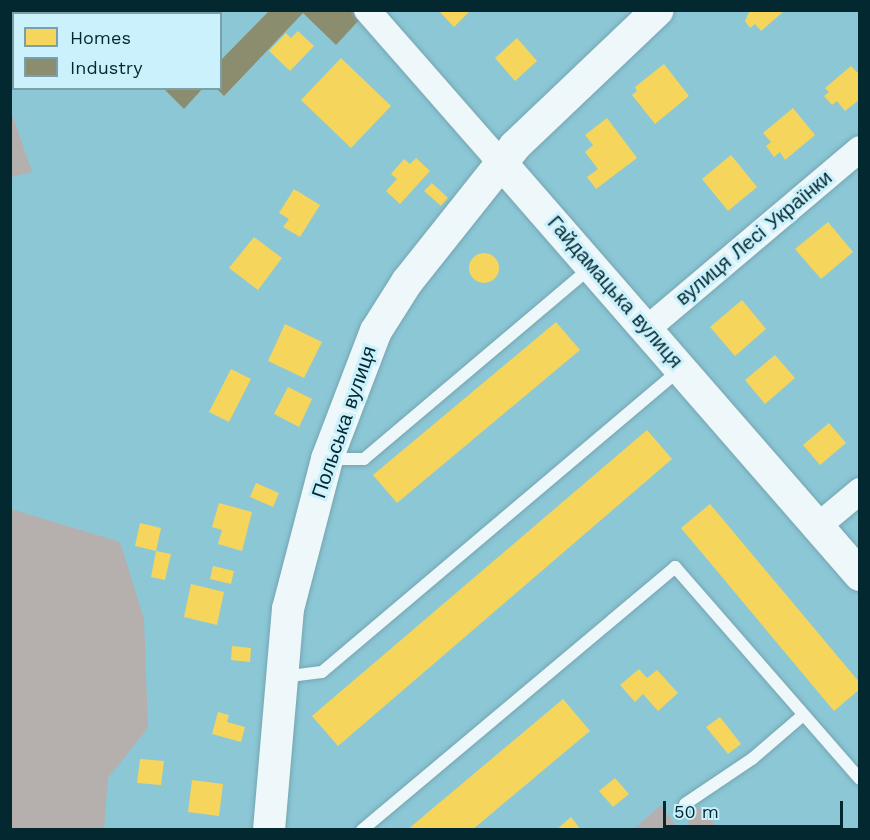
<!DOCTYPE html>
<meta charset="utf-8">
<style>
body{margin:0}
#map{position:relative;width:870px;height:840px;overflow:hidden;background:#8cc7d6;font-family:"Work Sans",sans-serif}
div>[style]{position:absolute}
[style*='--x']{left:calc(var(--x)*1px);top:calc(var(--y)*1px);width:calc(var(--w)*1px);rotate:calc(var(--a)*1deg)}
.green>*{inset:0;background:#b5afad}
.homes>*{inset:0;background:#f6d55c}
.round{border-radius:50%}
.industry>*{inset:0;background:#8c8c6e}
.roads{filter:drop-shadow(0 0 2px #75a5b1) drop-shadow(0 0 2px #75a5b1)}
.service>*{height:12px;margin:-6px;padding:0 6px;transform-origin:6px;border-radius:6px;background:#eef7f9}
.minor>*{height:26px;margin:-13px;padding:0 13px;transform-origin:13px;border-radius:13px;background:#eef7f9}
.tertiary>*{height:32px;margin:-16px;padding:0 16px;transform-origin:16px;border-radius:16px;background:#eef7f9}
span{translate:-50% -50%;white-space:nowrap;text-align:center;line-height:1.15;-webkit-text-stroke:6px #caf1fc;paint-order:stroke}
.street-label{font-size:20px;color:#032830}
.frame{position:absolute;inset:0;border:12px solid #032830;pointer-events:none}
.legend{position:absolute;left:12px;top:12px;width:210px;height:78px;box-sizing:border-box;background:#caf1fc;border:2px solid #7aa1aa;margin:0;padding:8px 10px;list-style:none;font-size:18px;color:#032830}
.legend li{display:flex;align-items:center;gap:12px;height:30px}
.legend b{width:30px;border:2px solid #7aa1aa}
.scale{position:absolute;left:663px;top:801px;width:180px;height:27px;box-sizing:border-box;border:3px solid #032830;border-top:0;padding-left:8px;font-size:18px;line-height:21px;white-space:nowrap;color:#032830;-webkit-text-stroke:4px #caf1fc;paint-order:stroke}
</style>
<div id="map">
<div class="green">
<i style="clip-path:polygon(10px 108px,32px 172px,11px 177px,10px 177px)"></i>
<i style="clip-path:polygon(11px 509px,120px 542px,144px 619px,148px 728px,108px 778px,104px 829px,11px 829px)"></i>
<i style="clip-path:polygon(661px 805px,678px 829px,634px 829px)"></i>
<i style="clip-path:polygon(699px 807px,719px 829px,689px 829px,688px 816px)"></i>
</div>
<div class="homes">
<i style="clip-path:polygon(438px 10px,471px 10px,454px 27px)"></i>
<i style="clip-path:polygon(750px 10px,785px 10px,761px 31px,755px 24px,750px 28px,745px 21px)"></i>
<i style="clip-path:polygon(298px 31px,314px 46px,290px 71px,269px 51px,286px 33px,291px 38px)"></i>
<i style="clip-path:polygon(517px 38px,537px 61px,515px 81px,495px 58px)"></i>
<i style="clip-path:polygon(341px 58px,391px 106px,351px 148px,301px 100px)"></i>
<i style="clip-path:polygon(664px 64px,689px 96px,655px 124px,632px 95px,637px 91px,635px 87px)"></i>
<i style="clip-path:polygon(851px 66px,860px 75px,860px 99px,845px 111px,837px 101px,832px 105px,824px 96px,829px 92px,825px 88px)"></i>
<i style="clip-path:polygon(793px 108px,815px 135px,785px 160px,780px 152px,774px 157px,766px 146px,771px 142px,763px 133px)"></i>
<i style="clip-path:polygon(607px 118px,637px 158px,596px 189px,587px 177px,598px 169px,585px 152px,593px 145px,585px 135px)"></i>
<i style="clip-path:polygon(731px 155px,757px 187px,728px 211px,702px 179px)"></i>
<i style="clip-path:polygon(416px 158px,430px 171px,400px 204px,386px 191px,397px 179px,391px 174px,404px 159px,410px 164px)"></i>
<i style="clip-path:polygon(432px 183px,448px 198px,441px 206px,424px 191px)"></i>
<i style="clip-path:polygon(294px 189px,320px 205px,300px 237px,283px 227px,289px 219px,279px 213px)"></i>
<i style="clip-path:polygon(828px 222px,853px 252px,821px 279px,795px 249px)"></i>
<i style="clip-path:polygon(254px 237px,282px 258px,258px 290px,229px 268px)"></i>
<i class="round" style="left:469px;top:253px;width:30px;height:30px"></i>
<i style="clip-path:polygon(742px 300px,766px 329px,735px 356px,710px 327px)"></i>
<i style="clip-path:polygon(556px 322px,580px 350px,397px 503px,373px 475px)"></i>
<i style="clip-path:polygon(285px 324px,322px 342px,304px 378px,268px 361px)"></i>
<i style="clip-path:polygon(775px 355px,795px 378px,765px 404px,745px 380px)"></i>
<i style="clip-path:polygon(231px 369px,251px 379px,229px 422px,209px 412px)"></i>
<i style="clip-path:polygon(288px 387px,312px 399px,299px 427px,274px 414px)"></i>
<i style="clip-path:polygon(829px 423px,846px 443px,820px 465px,803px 445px)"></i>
<i style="clip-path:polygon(647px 430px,672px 459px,338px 746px,312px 716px)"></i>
<i style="clip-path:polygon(256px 483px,279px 493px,273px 507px,250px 497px)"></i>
<i style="clip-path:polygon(219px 503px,252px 512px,242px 551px,218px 544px,222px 530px,212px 527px)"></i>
<i style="clip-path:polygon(710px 504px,860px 683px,860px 689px,834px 711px,681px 528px)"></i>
<i style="clip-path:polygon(140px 523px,161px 528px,156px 551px,135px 546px)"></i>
<i style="clip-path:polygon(156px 551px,171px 554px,165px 580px,151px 577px)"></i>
<i style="clip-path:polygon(213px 566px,234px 571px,231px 584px,210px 579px)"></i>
<i style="clip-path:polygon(191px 584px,224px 592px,217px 625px,184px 617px)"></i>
<i style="clip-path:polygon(232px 646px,251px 648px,250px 662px,231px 660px)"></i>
<i style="clip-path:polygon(639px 669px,647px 678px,657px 670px,678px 693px,658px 711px,643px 694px,635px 702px,620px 685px)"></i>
<i style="clip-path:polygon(563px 699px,590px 731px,472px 830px,407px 830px)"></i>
<i style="clip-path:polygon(218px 712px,229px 715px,227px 722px,245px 727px,241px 742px,212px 734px)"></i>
<i style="clip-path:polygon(720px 717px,741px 744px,728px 754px,706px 727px)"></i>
<i style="clip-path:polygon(140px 759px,164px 761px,161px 785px,137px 783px)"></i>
<i style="clip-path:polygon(615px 778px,629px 794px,613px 807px,599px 791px)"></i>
<i style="clip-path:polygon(192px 780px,223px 784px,219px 816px,188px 812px)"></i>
<i style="clip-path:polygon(571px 817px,581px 830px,556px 830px)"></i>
</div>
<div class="industry">
<i style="clip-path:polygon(270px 10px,351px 10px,360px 19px,336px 45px,303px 13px,224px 96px,216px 88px,220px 88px,220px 61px)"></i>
<i style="clip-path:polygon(163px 88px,203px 88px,184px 109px)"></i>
</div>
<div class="roads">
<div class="service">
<i style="--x:192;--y:14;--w:20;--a:-11"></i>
<i style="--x:328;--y:459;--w:36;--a:0"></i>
<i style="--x:364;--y:459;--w:297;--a:-40.2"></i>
<i style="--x:282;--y:677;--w:40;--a:-7.1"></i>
<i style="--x:322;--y:672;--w:470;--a:-40.2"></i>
<i style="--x:685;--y:804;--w:81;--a:-33.9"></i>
<i style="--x:752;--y:759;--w:66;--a:-40.7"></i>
<i style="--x:362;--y:830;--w:409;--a:-40"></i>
<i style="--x:675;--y:567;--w:281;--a:48.9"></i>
</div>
<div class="minor">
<i style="--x:367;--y:10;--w:205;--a:48.8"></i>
<i style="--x:648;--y:328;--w:277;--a:-40.2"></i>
<i style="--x:818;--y:526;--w:55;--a:-39.8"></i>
</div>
<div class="tertiary">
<i style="--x:502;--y:164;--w:545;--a:48.94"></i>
<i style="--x:269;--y:830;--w:222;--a:-85.1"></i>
<i style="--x:288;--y:609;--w:155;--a:-75.4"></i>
<i style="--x:327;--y:459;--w:137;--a:-69.1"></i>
<i style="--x:376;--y:331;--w:58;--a:-57.7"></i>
<i style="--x:407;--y:282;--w:174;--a:-51.5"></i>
<i style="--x:515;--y:146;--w:197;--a:-43.6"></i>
</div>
</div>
<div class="street-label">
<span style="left:754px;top:238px;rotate:-40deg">вулиця Лесі Українки</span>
<span style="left:615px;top:292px;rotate:49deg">Гайдамацька вулиця</span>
<span style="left:344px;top:422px;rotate:-71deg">Польська вулиця</span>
</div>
<div class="frame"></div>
<ul class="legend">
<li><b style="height:16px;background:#f6d55c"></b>Homes</li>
<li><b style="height:16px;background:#8c8c6e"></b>Industry</li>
</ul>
<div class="scale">50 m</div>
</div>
